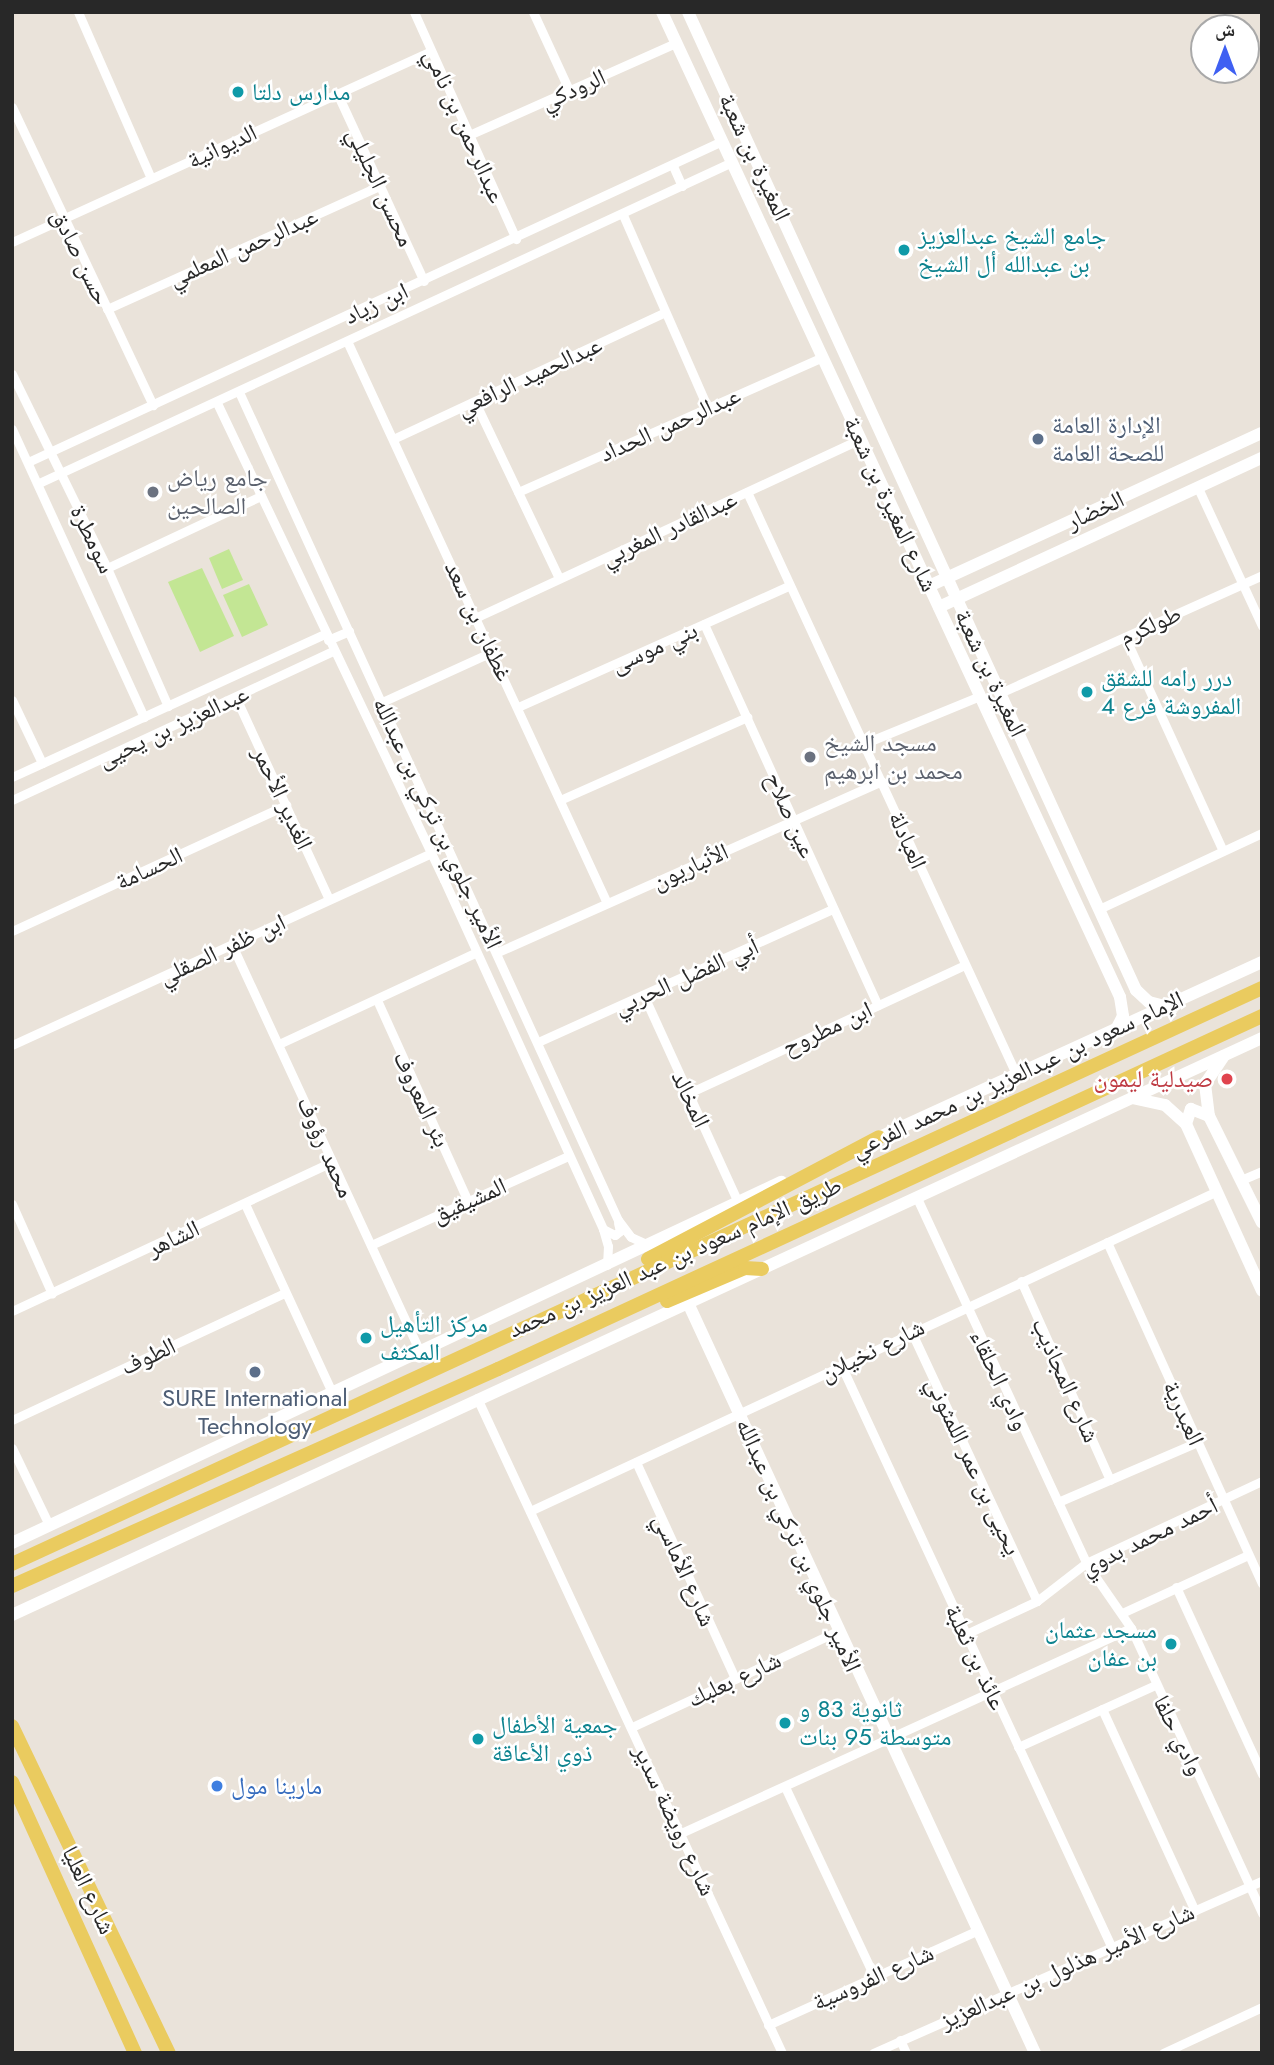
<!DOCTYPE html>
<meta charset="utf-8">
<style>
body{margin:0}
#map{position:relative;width:1274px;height:2065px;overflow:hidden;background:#eae3da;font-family:Jost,"Noto Naskh Arabic",sans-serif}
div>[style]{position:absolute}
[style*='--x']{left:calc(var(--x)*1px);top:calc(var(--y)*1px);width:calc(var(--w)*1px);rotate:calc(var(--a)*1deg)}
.pitch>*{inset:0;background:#c3e694}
.street>*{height:9px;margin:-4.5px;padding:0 4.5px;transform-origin:4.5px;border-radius:4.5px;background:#fff}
.secondary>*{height:12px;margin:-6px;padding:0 6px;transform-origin:6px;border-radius:6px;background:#fff}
.primary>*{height:14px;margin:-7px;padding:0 7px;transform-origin:7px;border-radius:7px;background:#eacb5f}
.dots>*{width:19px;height:19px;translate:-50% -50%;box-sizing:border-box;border:4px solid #fff;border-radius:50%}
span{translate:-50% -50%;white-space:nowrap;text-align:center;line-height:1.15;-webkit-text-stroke:5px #fff;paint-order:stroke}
.street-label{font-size:24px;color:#282828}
.culture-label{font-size:24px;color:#0d838f}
.left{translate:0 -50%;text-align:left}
.right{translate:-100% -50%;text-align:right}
.service-label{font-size:24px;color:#4e5e75}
.worship-label{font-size:24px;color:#5b616d}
.health-label{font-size:24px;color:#be3a42}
.shop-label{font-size:24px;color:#366cbe}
.frame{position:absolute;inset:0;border:14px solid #282828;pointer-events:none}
.north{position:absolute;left:1190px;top:14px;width:70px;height:70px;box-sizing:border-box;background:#fff;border:2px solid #a9a9a9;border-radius:50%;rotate:0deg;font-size:19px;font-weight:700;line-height:28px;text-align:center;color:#282828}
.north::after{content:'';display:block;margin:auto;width:24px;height:32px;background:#3f60f2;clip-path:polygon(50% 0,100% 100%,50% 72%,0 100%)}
</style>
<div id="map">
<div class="pitch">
<i style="clip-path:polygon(229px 549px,243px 580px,222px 589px,209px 558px)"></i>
<i style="clip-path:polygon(202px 568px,234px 636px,200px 652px,168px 582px)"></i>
<i style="clip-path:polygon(249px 584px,268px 625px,242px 637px,223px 595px)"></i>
</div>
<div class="street">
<i style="--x:78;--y:12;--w:181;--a:66.3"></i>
<i style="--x:414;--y:12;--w:249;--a:65.8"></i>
<i style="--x:533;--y:12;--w:86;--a:65.2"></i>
<i style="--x:337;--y:93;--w:207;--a:65.2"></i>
<i style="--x:12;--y:107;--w:330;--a:64.7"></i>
<i style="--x:469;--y:135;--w:227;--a:-24"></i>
<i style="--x:673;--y:166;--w:22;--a:66"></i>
<i style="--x:623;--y:215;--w:209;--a:66.3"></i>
<i style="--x:12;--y:242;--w:460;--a:-24.5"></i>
<i style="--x:107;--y:309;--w:299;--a:-24.3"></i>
<i style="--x:347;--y:341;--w:619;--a:65.17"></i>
<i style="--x:12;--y:374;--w:216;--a:63.9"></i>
<i style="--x:107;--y:568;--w:151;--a:66.2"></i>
<i style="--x:239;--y:392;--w:911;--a:65.41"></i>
<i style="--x:618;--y:1220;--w:21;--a:53"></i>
<i style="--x:631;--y:1237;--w:17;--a:25"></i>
<i style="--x:475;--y:402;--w:195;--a:64.5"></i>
<i style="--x:217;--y:403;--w:528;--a:64.55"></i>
<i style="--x:444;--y:880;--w:384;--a:65.5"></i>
<i style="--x:603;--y:1229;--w:18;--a:74"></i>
<i style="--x:608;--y:1246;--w:19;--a:93"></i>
<i style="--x:12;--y:429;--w:317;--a:65.4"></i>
<i style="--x:393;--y:439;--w:300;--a:-25"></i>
<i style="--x:28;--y:462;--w:765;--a:-24.82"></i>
<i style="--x:39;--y:483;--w:764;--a:-24.85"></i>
<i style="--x:1198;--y:488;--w:152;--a:65.1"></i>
<i style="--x:518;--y:492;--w:333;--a:-23.9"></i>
<i style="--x:747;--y:492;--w:641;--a:65.19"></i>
<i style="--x:107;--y:568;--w:170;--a:-25.1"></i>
<i style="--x:477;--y:617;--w:423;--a:-24.9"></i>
<i style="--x:704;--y:624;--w:419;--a:65.5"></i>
<i style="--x:1125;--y:637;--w:235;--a:65.4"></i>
<i style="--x:328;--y:640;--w:23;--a:-23"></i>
<i style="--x:1000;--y:693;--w:287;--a:-24.2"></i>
<i style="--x:236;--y:698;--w:221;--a:65.2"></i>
<i style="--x:12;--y:700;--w:70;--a:64.5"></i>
<i style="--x:382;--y:702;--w:123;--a:-24.5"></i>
<i style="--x:518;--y:707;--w:297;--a:-24.1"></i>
<i style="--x:863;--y:744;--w:126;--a:-22.3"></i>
<i style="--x:12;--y:777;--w:344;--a:-24.6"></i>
<i style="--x:12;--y:800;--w:354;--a:-24.9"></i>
<i style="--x:560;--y:800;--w:205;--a:-23.9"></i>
<i style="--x:1099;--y:909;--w:180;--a:-25"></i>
<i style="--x:12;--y:931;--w:302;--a:-24.7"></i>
<i style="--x:232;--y:945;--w:446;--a:65.2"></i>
<i style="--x:498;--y:952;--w:420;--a:-24"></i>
<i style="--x:644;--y:996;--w:226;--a:65.5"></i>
<i style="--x:377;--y:1000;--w:218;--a:65.7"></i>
<i style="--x:538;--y:1042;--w:324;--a:-24.3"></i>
<i style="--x:281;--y:1043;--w:214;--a:-24.9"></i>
<i style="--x:12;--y:1045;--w:461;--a:-24.6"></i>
<i style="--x:689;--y:1093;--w:304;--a:-24.9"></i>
<i style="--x:1241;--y:1180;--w:23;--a:-23"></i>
<i style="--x:916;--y:1196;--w:404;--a:65.1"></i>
<i style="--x:1086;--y:1563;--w:79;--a:55.3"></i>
<i style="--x:1131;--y:1628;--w:314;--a:65.3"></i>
<i style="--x:12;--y:1204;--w:98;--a:66"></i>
<i style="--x:245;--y:1204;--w:205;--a:65.2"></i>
<i style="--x:603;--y:1229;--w:13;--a:27"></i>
<i style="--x:615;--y:1235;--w:6;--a:-39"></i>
<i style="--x:620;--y:1231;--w:8;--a:-104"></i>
<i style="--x:1107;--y:1242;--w:375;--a:65.6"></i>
<i style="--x:371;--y:1245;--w:216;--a:-24.3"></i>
<i style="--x:1021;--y:1281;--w:218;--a:65.9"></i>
<i style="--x:12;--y:1311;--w:353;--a:-25"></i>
<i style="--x:911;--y:1331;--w:298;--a:65"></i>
<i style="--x:841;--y:1365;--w:643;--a:65.07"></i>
<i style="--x:477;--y:1398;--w:723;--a:65.03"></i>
<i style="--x:12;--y:1420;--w:300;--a:-25"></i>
<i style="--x:12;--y:1448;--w:85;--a:64.3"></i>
<i style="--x:636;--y:1462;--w:238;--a:65.4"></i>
<i style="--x:1058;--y:1502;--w:151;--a:-23.3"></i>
<i style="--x:530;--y:1511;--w:756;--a:-24.97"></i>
<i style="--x:1176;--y:1587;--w:206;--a:65.3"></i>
<i style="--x:1122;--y:1613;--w:139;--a:-24.7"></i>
<i style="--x:966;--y:1634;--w:78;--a:-24.9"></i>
<i style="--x:1037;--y:1601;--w:62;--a:-37.8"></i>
<i style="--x:1086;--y:1563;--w:194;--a:-25"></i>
<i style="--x:1102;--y:1709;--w:222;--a:65.3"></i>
<i style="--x:632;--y:1727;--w:225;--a:-25"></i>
<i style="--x:1018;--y:1747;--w:150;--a:-24.3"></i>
<i style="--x:786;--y:1789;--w:207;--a:64.8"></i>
<i style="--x:681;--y:1833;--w:494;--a:-24.5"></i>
<i style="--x:768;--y:2025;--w:230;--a:-24.3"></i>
<i style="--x:900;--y:2040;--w:14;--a:65"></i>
<i style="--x:873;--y:2053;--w:425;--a:-23.9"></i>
<i style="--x:1163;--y:2053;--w:109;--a:-24.9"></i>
</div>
<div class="secondary">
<i style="--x:662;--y:12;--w:1086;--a:65.06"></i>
<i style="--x:1120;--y:997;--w:19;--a:81"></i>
<i style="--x:1123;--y:1016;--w:13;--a:117"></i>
<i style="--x:688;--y:12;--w:1076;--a:65.39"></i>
<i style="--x:1136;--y:990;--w:18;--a:43"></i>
<i style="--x:1149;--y:1002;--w:16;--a:15"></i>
<i style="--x:929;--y:586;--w:366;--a:-24.7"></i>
<i style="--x:939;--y:607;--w:356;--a:-24.8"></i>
<i style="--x:1224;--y:1056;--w:34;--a:124"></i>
<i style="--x:1205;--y:1084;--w:32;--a:83"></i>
<i style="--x:1209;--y:1116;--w:119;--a:63.6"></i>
<i style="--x:1132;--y:1098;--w:34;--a:12"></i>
<i style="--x:1165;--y:1105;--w:28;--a:42"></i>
<i style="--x:1186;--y:1124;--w:183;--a:65.5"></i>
<i style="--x:1186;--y:1124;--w:16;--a:-72"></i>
<i style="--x:1191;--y:1109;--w:19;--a:21"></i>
<i style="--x:871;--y:1141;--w:430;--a:-24.6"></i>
<i style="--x:688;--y:1303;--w:826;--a:65.17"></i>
<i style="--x:12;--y:1543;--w:850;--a:-25.15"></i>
<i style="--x:12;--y:1615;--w:1377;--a:-24.78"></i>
</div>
<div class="primary">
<i style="--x:648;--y:1259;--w:261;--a:-27.8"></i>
<i style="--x:667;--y:1301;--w:85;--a:-22.9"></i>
<i style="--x:745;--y:1268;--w:17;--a:3"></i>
<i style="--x:12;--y:1564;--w:1376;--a:-24.74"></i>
<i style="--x:12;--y:1586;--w:532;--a:-24.06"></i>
<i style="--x:498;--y:1369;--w:842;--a:-24.8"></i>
<i style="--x:12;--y:1726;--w:363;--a:64.4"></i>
<i style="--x:12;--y:1782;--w:298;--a:65.6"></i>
</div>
<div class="dots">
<i style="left:238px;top:92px;background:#0f9aa8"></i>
<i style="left:904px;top:250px;background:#0f9aa8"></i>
<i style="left:1038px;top:439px;background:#5c6f8a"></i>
<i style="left:153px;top:492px;background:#6b7280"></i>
<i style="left:1087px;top:692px;background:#0f9aa8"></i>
<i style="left:810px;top:757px;background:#6b7280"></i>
<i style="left:1227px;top:1079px;background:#e0444e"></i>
<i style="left:366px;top:1338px;background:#0f9aa8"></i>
<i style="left:255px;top:1372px;background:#5c6f8a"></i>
<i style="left:1171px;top:1644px;background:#0f9aa8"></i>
<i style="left:785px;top:1723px;background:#0f9aa8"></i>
<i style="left:478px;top:1739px;background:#0f9aa8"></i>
<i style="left:217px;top:1786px;background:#3f7fe0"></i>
</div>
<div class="street-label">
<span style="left:573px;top:89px;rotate:-24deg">الرودكي</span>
<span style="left:465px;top:126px;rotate:66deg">عبدالرحمن بن نامي</span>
<span style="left:222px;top:146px;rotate:-25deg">الديوانية</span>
<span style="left:755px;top:157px;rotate:65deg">المغيرة بن شعبة</span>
<span style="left:381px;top:187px;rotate:65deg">محسن الجليلي</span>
<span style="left:243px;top:247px;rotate:-24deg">عبدالرحمن المعلمي</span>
<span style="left:81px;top:257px;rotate:64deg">حسن صادق</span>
<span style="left:376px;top:303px;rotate:-25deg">ابن زياد</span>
<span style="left:529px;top:376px;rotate:-25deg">عبدالحميد الرافعي</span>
<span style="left:670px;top:424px;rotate:-24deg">عبدالرحمن الحداد</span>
<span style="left:891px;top:504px;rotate:65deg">شارع المغيرة بن شعبة</span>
<span style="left:1095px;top:510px;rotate:-25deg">الخضار</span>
<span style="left:669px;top:528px;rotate:-25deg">عبدالقادر المغربي</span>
<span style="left:93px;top:539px;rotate:64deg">سومطرة</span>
<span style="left:479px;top:621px;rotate:65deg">غطفان بن سعد</span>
<span style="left:1150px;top:625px;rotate:-24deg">طولكرم</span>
<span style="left:654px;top:647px;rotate:-24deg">بني موسى</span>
<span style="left:991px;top:673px;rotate:65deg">المغيرة بن شعبة</span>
<span style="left:173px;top:726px;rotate:-25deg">عبدالعزيز بن يحيى</span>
<span style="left:283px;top:798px;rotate:65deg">الغدير الأحمر</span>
<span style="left:791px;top:815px;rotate:66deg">عين صلاح</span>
<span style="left:438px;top:823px;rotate:65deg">الأمير جلوي بن تركي بن عبدالله</span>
<span style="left:908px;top:840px;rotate:66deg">العبادلة</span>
<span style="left:690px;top:866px;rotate:-24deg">الأنباريون</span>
<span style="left:149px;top:868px;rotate:-25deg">الحسامة</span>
<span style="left:222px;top:949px;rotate:-25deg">ابن ظفر الصقلي</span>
<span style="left:686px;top:976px;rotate:-24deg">أبي الفضل الحربي</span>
<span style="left:827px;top:1028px;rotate:-25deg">ابن مطروح</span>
<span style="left:1017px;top:1074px;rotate:-25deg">الإمام سعود بن عبدالعزيز بن محمد الفرعي</span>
<span style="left:422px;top:1099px;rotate:65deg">بئر المعروف</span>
<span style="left:691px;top:1099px;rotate:65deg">المخالد</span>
<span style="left:326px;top:1147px;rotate:66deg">محمد رؤوف</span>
<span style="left:469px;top:1200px;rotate:-24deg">المشيقيق</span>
<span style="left:173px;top:1238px;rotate:-25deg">الشاهر</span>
<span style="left:675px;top:1257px;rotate:-24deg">طريق الإمام سعود بن عبد العزيز بن محمد</span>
<span style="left:872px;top:1350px;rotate:-26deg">شارع نخيلان</span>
<span style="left:148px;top:1356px;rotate:-25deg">الطوف</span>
<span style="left:1000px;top:1380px;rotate:65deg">وادي الحلقاء</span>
<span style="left:1066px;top:1380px;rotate:66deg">شارع المجاذيب</span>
<span style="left:1184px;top:1413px;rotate:66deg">العبدرية</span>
<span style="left:974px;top:1466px;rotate:65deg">يحيى بن عمر اللمثوني</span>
<span style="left:1149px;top:1536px;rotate:-26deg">أحمد محمد بدوي</span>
<span style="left:799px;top:1545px;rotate:66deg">الأمير جلوي بن تركي بن عبدالله</span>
<span style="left:685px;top:1570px;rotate:66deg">شارع الأماسي</span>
<span style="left:976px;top:1657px;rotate:65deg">عائذ بن ثعلبة</span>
<span style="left:734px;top:1679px;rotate:-25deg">شارع بعلبك</span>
<span style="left:1179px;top:1735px;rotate:64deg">وادي حلفا</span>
<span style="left:675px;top:1820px;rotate:65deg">شارع رويضة سدير</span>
<span style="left:89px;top:1890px;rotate:65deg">شارع العليا</span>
<span style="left:1067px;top:1966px;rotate:-24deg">شارع الأمير هذلول بن عبدالعزيز</span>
<span style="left:873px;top:1977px;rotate:-24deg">شارع الفروسية</span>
</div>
<div class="culture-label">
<span class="left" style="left:252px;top:92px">مدارس دلتا</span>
<span class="left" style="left:918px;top:250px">جامع الشيخ عبدالعزيز<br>بن عبدالله أل الشيخ</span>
<span class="left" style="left:1101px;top:692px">درر رامه للشقق<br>المفروشة فرع 4</span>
<span class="left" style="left:380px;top:1338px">مركز التأهيل<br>المكثف</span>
<span class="right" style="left:1157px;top:1644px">مسجد عثمان<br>بن عفان</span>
<span class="left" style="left:799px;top:1723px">ثانوية 83 و<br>متوسطة 95 بنات</span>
<span class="left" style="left:492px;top:1739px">جمعية الأطفال<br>ذوي الأعاقة</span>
</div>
<div class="service-label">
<span class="left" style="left:1052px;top:439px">الإدارة العامة<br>للصحة العامة</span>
<span style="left:255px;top:1412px">SURE International<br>Technology</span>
</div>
<div class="worship-label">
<span class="left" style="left:167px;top:492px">جامع رياض<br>الصالحين</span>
<span class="left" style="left:824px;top:757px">مسجد الشيخ<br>محمد بن ابرهيم</span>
</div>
<div class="health-label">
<span class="right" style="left:1213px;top:1079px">صيدلية ليمون</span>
</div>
<div class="shop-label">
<span class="left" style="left:231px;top:1786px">مارينا مول</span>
</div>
<div class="frame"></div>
<div class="north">ش</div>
</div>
